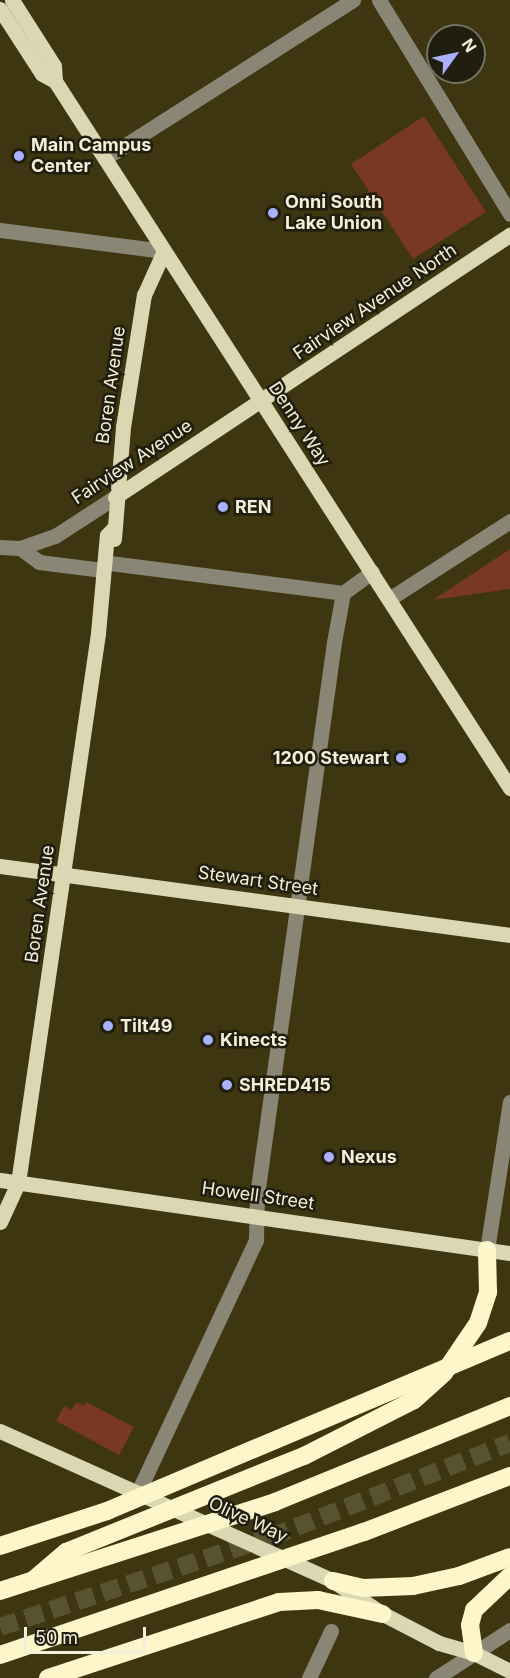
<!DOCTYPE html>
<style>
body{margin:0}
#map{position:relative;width:510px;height:1678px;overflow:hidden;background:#3d3610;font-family:Inter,sans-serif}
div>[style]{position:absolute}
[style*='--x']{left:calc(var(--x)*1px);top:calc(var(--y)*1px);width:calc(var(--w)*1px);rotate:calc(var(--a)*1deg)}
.green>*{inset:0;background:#783822}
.highway-tunnel>*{height:18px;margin-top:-9px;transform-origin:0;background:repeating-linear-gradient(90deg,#58522e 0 18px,transparent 0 27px)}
.minor>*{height:15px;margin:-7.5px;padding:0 7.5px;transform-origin:7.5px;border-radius:7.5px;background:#898675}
.major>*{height:15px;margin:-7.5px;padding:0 7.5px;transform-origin:7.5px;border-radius:7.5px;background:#dcd7b3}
.highway>*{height:18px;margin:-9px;padding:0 9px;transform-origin:9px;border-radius:9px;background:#fdf6cb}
.dots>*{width:16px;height:16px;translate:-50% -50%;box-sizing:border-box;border:3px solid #201e0e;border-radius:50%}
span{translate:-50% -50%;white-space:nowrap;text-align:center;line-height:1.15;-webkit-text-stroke:5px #201e0e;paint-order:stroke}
.poi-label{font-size:18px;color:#f3efda;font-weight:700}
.left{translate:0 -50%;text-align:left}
.right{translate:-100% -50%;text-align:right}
.street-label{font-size:18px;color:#f3efda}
.north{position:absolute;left:426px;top:24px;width:60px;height:60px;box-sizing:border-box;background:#201e0e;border:2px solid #747260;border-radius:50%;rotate:57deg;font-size:16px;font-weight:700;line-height:24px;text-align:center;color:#f3efda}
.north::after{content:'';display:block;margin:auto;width:21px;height:27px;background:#a9b0fc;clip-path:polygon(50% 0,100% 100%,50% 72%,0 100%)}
.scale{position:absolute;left:24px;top:1627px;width:122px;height:27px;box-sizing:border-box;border:3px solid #f3efda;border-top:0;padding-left:8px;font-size:18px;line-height:21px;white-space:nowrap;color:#f3efda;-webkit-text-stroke:4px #201e0e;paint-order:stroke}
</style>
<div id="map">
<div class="green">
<i style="clip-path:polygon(424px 116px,486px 212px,413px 259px,351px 164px)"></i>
<i style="clip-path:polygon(510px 549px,510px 589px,433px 600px)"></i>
<i style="clip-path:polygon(76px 1402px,84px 1406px,86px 1402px,134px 1427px,119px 1455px,56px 1421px,64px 1406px,72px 1410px)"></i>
</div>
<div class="highway-tunnel">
<i style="--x:0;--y:1627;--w:286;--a:-18.4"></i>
<i style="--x:271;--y:1537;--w:257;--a:-21.5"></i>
</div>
<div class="minor">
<i style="--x:379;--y:0;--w:251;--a:58.5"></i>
<i style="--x:105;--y:158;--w:294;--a:-32.5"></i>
<i style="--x:0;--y:230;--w:165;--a:7.3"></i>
<i style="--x:0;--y:547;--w:20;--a:3"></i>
<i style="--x:20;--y:548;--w:24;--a:36"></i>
<i style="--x:39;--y:562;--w:64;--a:7.2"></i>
<i style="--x:20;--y:548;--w:37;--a:-19"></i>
<i style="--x:55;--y:536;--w:72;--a:-33"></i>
<i style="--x:110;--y:563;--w:235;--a:7.3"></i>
<i style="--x:389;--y:599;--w:144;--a:-32.8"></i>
<i style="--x:487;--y:1250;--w:150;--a:-81.2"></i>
<i style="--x:138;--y:1492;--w:278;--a:-64.9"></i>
<i style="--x:256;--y:1240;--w:45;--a:-88.7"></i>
<i style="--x:257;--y:1195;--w:558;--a:-82.07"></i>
<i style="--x:334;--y:642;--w:50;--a:-79.6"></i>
<i style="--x:343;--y:593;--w:36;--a:-36"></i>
<i style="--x:309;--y:1678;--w:52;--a:-64.9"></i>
<i style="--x:436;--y:1678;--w:88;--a:-33"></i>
</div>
<div class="major">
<i style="--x:12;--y:0;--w:78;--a:57.5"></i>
<i style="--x:54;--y:66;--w:15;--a:86"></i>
<i style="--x:0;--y:9;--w:77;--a:57.1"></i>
<i style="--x:42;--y:74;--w:15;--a:28"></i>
<i style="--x:55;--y:81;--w:841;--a:57.24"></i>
<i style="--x:115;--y:497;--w:474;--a:-33.6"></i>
<i style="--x:114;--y:539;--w:112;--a:-85.4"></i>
<i style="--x:123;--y:427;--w:134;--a:-81"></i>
<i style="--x:144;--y:295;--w:48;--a:-65.6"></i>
<i style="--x:0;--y:866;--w:515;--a:7.7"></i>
<i style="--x:0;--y:1180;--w:515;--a:8.15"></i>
<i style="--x:0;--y:1222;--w:43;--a:-65.2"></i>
<i style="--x:18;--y:1183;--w:556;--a:-81.72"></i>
<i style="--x:98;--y:633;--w:98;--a:-84.8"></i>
<i style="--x:107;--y:535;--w:8;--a:-45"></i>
<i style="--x:0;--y:1431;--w:365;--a:24.2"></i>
<i style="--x:333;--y:1581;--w:60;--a:33.4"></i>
<i style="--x:383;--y:1614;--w:63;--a:27.4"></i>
<i style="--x:439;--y:1643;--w:36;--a:16"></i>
<i style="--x:474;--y:1653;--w:40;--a:26.6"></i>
</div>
<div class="highway">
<i style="--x:0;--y:1546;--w:113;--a:-18.1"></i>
<i style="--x:107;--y:1511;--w:437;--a:-22.9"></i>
<i style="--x:32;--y:1581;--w:45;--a:-40.5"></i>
<i style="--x:66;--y:1552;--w:257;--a:-22"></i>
<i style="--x:304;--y:1456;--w:123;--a:-27"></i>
<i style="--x:414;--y:1400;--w:40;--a:-42"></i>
<i style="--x:444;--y:1373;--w:60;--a:-55.8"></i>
<i style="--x:478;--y:1323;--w:33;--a:-72"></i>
<i style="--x:488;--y:1292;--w:42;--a:-91.4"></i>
<i style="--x:333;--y:1581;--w:31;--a:13"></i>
<i style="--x:363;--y:1588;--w:50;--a:-2.3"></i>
<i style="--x:413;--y:1586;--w:47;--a:-12.3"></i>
<i style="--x:459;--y:1576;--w:54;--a:-20.4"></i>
<i style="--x:0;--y:1591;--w:289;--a:-17.9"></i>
<i style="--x:275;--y:1502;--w:254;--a:-22.2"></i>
<i style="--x:474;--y:1653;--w:28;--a:-98"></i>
<i style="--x:470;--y:1625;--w:16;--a:-75"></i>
<i style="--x:474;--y:1610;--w:50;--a:-43.4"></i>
<i style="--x:0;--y:1655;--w:384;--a:-18.7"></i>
<i style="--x:364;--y:1532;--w:156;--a:-21"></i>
<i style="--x:48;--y:1678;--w:243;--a:-18.2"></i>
<i style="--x:279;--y:1602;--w:39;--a:-3"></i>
<i style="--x:318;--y:1600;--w:66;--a:12.2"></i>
</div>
<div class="dots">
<i style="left:19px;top:156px;background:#a9b0fc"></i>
<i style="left:273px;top:213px;background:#a9b0fc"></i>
<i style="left:223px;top:507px;background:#a9b0fc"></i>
<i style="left:401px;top:758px;background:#a9b0fc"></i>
<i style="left:108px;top:1026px;background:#a9b0fc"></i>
<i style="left:208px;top:1040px;background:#a9b0fc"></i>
<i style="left:227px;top:1085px;background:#a9b0fc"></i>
<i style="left:329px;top:1157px;background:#a9b0fc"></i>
</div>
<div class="poi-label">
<span class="left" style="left:31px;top:156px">Main Campus<br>Center</span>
<span class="left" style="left:285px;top:213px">Onni South<br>Lake Union</span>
<span class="left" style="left:235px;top:507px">REN</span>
<span class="right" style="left:389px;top:758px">1200 Stewart</span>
<span class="left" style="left:120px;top:1026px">Tilt49</span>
<span class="left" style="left:220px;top:1040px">Kinects</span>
<span class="left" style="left:239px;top:1085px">SHRED415</span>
<span class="left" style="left:341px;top:1157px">Nexus</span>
</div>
<div class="street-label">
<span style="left:375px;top:302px;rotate:-34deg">Fairview Avenue North</span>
<span style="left:111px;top:385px;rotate:-82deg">Boren Avenue</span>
<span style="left:299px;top:424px;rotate:57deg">Denny Way</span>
<span style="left:132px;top:462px;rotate:-33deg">Fairview Avenue</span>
<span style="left:258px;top:881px;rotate:8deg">Stewart Street</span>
<span style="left:40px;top:904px;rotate:-82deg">Boren Avenue</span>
<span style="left:258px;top:1196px;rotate:8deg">Howell Street</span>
<span style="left:248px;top:1520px;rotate:25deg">Olive Way</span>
</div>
<div class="north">N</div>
<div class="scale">50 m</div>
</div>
